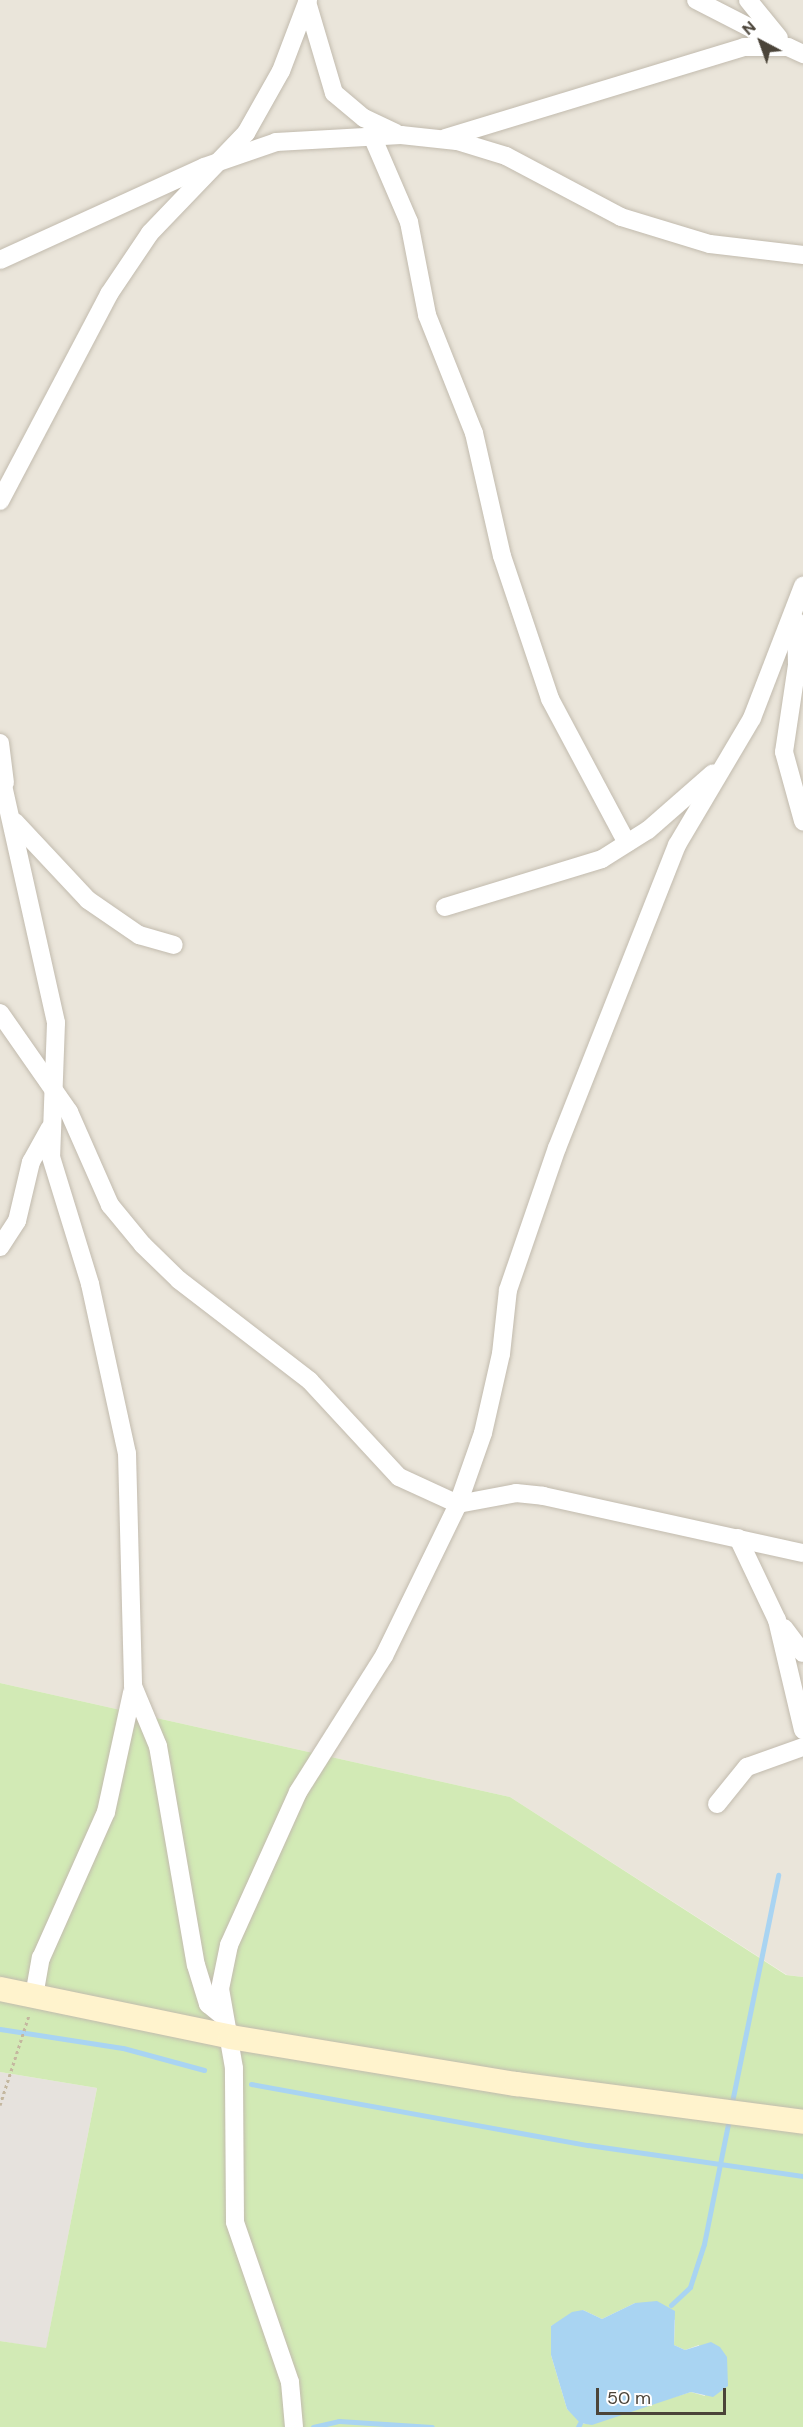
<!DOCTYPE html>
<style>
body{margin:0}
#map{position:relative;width:803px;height:2427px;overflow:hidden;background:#f6f3ec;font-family:"DM Sans",sans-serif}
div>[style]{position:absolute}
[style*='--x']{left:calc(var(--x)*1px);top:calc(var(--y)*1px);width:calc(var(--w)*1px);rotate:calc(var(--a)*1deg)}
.residential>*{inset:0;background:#eae5da}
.industrial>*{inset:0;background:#e6e2dd}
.green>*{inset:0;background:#d2eab5}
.water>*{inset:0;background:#a9d4f2}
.stream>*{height:5px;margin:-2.5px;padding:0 2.5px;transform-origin:2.5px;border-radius:2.5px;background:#a9d4f2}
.path>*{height:3px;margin-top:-1.5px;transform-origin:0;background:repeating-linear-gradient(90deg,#c4b79f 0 3px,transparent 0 6px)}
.roads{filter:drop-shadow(0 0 2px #c2bbae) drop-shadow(0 0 2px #c2bbae)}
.minor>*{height:18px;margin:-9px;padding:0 9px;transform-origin:9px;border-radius:9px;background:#fff}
.secondary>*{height:24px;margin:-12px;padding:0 12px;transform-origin:12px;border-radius:12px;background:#fff3cd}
span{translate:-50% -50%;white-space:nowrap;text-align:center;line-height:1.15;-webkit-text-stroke:5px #fff;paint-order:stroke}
.north{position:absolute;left:731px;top:12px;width:60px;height:60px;-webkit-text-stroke:4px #fff;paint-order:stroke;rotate:319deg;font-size:16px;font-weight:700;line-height:24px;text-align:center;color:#4b4439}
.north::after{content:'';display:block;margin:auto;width:21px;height:27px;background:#4b4439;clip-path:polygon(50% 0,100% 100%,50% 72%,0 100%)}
.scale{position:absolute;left:596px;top:2388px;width:130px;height:27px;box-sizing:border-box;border:3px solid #4b4439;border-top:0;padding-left:8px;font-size:18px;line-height:21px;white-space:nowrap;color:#4b4439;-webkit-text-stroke:4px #fff;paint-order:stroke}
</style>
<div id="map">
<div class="residential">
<i style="clip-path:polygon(0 0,803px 0,803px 1977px,787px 1975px,510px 1797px,0 1683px)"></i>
</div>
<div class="industrial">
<i style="clip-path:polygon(0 2072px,97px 2088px,46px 2349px,0 2341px)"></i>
</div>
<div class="green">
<i style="clip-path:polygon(evenodd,0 1683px,510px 1797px,786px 1975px,803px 1977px,803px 2427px,0 2427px,0 2341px,46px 2348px,97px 2088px,0 2072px,0 1683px,635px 2303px,675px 2320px,674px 2345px,685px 2350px,699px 2345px,705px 2396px,691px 2392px,584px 2424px,567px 2409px,551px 2355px,551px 2326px,583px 2310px,602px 2319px,635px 2303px)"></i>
</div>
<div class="water">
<i style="clip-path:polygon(657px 2301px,675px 2311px,674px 2345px,685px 2350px,711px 2342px,720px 2347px,727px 2357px,728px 2386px,713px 2397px,691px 2392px,592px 2425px,580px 2423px,567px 2409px,551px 2355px,551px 2326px,572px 2312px,583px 2310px,602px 2319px,635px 2303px)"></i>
</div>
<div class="stream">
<i style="--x:0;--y:2029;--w:124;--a:8.8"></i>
<i style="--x:123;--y:2048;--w:84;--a:15.2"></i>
<i style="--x:251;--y:2084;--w:342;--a:10.3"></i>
<i style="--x:588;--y:2145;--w:217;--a:8.2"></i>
<i style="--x:731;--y:2107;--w:237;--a:-78.5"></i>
<i style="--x:671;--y:2305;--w:26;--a:-43"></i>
<i style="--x:690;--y:2287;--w:45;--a:-72"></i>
<i style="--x:704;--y:2244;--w:127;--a:-78.7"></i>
<i style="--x:313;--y:2427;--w:27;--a:-13"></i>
<i style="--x:339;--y:2421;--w:93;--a:3.7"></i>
<i style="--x:578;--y:2427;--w:4;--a:-63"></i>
</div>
<div class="path">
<i style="--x:0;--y:2105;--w:95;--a:-72.1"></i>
</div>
<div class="roads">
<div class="minor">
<i style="--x:696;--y:0;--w:92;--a:27.1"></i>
<i style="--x:748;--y:0;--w:49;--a:50.8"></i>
<i style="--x:307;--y:2;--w:95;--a:73.5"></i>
<i style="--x:334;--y:93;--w:39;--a:40"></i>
<i style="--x:364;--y:118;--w:35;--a:25"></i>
<i style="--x:372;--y:136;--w:94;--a:66.7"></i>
<i style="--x:409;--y:222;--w:95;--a:79"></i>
<i style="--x:427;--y:315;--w:127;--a:68.3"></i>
<i style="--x:474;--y:433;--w:126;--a:77.2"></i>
<i style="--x:502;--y:556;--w:151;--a:71.4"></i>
<i style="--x:550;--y:699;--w:163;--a:61.9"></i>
<i style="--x:445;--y:138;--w:313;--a:-16.9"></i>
<i style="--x:744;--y:47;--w:44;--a:0"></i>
<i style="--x:788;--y:47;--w:17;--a:25"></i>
<i style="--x:0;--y:260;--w:224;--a:-24.5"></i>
<i style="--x:204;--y:167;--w:76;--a:-19.1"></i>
<i style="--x:276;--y:142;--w:125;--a:-3.2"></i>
<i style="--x:401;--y:135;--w:56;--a:6.1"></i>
<i style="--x:457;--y:141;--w:51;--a:17"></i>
<i style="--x:506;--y:156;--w:130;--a:27.9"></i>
<i style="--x:621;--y:217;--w:93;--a:16.9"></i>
<i style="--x:710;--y:244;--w:94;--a:6.7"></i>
<i style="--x:0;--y:501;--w:234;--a:-62.2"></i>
<i style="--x:109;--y:294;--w:73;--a:-56.1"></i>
<i style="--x:150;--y:233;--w:139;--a:-46.2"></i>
<i style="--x:246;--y:133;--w:71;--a:-60.6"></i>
<i style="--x:281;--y:71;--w:76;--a:-69.2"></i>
<i style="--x:796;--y:621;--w:44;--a:88.7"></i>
<i style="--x:797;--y:665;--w:88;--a:98.5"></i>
<i style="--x:784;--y:752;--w:72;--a:74.6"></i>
<i style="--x:0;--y:743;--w:40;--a:82.9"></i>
<i style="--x:0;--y:772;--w:257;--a:77.4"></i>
<i style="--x:56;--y:1023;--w:134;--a:92.1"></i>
<i style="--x:51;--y:1157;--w:133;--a:72.9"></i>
<i style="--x:90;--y:1284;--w:173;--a:77.7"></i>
<i style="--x:127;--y:1453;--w:233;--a:88.5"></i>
<i style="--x:133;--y:1686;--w:65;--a:67.4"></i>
<i style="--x:158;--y:1746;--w:222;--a:80.2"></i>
<i style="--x:196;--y:1965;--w:41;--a:72.9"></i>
<i style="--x:208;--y:2004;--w:19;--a:39"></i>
<i style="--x:15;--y:822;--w:107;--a:46.9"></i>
<i style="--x:88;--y:900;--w:62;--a:34.5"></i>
<i style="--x:139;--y:935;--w:36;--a:16"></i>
<i style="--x:445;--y:907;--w:164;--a:-17"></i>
<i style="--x:602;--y:859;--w:54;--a:-32.2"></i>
<i style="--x:648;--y:830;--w:86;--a:-41.2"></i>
<i style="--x:0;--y:1013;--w:121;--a:55.1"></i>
<i style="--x:69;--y:1112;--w:102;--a:66.2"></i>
<i style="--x:110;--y:1205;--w:52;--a:50.5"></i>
<i style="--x:143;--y:1245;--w:50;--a:44.2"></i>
<i style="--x:179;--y:1280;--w:165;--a:37.6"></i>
<i style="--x:310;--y:1381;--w:131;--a:47.2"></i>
<i style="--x:399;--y:1477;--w:65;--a:24.6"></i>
<i style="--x:458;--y:1504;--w:59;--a:-10.7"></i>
<i style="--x:516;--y:1493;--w:27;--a:6"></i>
<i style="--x:543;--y:1496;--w:266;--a:12.4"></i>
<i style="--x:0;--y:1247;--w:31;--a:-57"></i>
<i style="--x:17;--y:1221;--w:61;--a:-76.7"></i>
<i style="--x:31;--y:1162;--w:38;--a:-61"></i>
<i style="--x:738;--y:1538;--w:91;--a:64.6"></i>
<i style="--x:777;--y:1620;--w:113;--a:76.7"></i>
<i style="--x:784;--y:1628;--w:31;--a:53"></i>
<i style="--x:717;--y:1804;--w:48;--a:-51"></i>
<i style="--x:747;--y:1767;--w:59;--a:-19.7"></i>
<i style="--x:34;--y:1996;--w:39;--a:-80"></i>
<i style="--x:41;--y:1958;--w:160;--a:-66"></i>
<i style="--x:106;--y:1812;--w:122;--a:-77.7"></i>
<i style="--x:294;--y:2427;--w:45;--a:-95.1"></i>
<i style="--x:290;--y:2382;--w:169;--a:-109"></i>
<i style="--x:235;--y:2222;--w:154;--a:-90.4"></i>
<i style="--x:234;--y:2068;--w:80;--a:-100"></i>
<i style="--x:220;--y:1989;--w:45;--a:-78.4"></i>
<i style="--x:229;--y:1945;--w:168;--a:-65.7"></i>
<i style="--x:298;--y:1792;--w:161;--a:-57.7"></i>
<i style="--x:384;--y:1656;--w:169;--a:-64"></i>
<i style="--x:458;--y:1504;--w:75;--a:-70.6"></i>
<i style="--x:483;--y:1433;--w:81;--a:-77.2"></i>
<i style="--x:501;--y:1354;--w:64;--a:-83.8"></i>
<i style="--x:508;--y:1290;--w:150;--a:-71"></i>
<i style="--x:557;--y:1148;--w:326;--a:-68.4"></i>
<i style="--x:677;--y:845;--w:147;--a:-59.4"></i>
<i style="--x:752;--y:718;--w:142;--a:-68.9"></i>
</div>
<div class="secondary">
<i style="--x:0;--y:1989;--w:236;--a:11.7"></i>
<i style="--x:231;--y:2037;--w:289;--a:9.4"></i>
<i style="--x:516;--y:2084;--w:290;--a:7.5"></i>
</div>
</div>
<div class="north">N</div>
<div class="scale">50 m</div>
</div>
